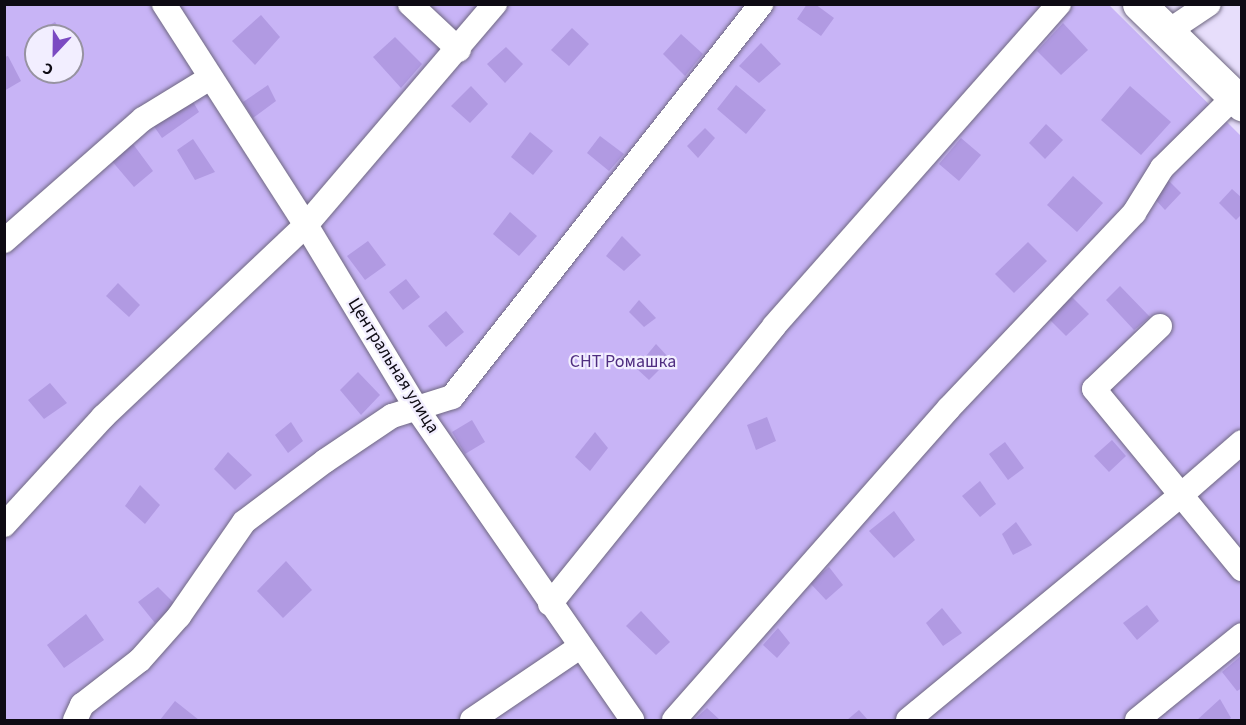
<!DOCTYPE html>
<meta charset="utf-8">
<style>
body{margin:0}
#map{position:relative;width:1246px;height:725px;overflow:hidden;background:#e7defb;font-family:"Source Sans 3",sans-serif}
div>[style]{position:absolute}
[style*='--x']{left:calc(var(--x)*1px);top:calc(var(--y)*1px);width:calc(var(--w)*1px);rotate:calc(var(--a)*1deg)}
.green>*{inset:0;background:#c8b4f6}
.building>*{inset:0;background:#b19ae2}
.roads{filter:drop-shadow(0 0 2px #6e6780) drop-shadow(0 0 2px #6e6780)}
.minor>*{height:24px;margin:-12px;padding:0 12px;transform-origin:12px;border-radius:12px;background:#fff}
.primary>*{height:33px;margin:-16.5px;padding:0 16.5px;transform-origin:16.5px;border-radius:16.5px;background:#fff}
span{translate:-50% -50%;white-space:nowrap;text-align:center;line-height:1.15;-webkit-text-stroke:4.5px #f2eeff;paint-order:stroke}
.park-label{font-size:18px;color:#4f2d80}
.street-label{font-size:18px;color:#0e0b14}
.frame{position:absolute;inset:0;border:6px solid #0e0b14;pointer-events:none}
.north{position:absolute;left:24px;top:24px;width:60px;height:60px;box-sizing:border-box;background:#f2eeff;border:2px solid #9793a1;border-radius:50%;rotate:202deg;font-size:16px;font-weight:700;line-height:24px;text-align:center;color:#0e0b14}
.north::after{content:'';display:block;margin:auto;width:21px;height:27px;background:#7b4ac2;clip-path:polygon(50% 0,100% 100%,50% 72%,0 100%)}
</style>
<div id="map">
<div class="green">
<i style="clip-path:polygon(evenodd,4px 5px,1109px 5px,1241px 136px,1241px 720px,5px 720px,4px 5px,36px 36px,72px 36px,72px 72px,36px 72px,36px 36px)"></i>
</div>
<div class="building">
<i style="clip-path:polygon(807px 4px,815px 4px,834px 18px,821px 36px,797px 19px)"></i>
<i style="clip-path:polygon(261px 15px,280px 37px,255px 65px,232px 41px)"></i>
<i style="clip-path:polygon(55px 22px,65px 36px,36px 36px,36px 42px,31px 35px)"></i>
<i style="clip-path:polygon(1063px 23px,1088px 50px,1061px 75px,1037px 51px)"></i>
<i style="clip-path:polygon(572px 28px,589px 44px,569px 66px,551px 50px)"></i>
<i style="clip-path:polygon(681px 34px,703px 54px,685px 76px,663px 54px)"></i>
<i style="clip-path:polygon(395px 37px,422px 64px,401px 88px,373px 57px)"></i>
<i style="clip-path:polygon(761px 43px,781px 64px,759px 83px,739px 66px)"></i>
<i style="clip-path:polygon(506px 47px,523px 64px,505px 83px,487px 64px)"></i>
<i style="clip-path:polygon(8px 56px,21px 81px,4px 91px,4px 57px)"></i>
<i style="clip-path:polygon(268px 85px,276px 101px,253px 118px,243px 102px)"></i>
<i style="clip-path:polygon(736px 85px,766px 110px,746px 134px,717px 109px)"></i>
<i style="clip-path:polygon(471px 86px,488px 104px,470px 123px,451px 106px)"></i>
<i style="clip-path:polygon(1130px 86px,1171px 122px,1141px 155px,1101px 120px)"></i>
<i style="clip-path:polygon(192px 100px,199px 112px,162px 138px,153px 125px)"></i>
<i style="clip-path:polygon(1046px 124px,1063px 140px,1045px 159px,1029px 143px)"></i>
<i style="clip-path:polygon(705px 128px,715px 138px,698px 158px,687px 146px)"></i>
<i style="clip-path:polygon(530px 132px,553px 151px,533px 175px,511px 157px)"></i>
<i style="clip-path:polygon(600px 136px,624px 154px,609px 171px,587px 153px)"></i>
<i style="clip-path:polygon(961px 138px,981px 155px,959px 181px,939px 164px)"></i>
<i style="clip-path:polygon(193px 139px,215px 172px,195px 180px,177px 150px)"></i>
<i style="clip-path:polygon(133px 144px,153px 171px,134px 187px,111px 160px)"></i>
<i style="clip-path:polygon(1073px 176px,1103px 203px,1077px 232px,1047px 205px)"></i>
<i style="clip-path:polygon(1168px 180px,1181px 193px,1165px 210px,1152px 196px)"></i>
<i style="clip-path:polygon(1232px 189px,1242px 198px,1242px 214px,1236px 220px,1219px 203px)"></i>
<i style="clip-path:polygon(510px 212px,537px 236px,519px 256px,493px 234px)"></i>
<i style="clip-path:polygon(622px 236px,641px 255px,624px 271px,606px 256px)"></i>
<i style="clip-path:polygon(368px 241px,386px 265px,365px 280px,347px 256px)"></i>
<i style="clip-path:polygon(1028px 242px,1047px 261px,1014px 293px,995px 274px)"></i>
<i style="clip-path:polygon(406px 279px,420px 297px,403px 310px,389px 292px)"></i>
<i style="clip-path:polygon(118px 283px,140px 305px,129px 317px,106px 296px)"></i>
<i style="clip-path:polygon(1120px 286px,1150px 317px,1134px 330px,1106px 300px)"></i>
<i style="clip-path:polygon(1068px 293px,1089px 314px,1066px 336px,1045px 315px)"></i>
<i style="clip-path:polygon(639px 300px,656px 318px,644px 327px,629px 312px)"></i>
<i style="clip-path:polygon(446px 311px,464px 332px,446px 347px,428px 326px)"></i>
<i style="clip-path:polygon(656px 344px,670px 359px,649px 380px,636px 368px)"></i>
<i style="clip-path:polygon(358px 372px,380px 395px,361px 415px,340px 390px)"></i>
<i style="clip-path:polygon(50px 383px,67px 403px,44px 419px,28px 400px)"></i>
<i style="clip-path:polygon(767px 417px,776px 441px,756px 450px,747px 425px)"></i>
<i style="clip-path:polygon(472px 420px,485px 442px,465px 454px,452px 432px)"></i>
<i style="clip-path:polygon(291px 422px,303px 441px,288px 453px,275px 435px)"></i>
<i style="clip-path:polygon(595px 432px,608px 448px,590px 471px,575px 457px)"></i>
<i style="clip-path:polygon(1112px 440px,1126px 456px,1109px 472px,1094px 456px)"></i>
<i style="clip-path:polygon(1005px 442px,1024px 468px,1008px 480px,989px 454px)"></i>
<i style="clip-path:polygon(228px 452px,252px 475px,235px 490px,214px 469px)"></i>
<i style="clip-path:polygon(980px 481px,996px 504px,980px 517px,962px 496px)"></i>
<i style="clip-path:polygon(140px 485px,160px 505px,145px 524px,125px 506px)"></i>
<i style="clip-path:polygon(894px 511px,915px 540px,894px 558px,869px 531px)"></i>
<i style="clip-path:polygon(1016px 522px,1032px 545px,1013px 555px,1002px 534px)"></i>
<i style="clip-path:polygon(286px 561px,312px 590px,283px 618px,257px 591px)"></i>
<i style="clip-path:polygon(829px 567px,843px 585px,826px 600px,810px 583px)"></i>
<i style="clip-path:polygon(158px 587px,175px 604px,155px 623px,138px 602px)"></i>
<i style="clip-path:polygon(1147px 605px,1159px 621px,1137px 640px,1123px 623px)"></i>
<i style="clip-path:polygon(942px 608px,962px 633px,943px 646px,926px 623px)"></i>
<i style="clip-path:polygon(641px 611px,670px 642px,656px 655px,626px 626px)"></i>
<i style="clip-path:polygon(86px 614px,104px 640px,64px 668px,47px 645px)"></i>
<i style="clip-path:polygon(778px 628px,790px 643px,777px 658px,763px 645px)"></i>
<i style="clip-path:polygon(1242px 655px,1242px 688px,1237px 691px,1222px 672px)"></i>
<i style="clip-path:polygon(1220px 699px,1231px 718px,1228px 720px,1197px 720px)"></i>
<i style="clip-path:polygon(175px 701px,199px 720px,160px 720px)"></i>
<i style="clip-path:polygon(707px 708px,720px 720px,694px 720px)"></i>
<i style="clip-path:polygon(859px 710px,868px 720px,847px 720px)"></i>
</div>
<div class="roads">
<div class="minor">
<i style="--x:164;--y:4;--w:263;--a:57.3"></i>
<i style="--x:306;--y:225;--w:215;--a:58.9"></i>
<i style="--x:417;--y:409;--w:378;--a:55.3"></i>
<i style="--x:410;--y:4;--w:67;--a:43.2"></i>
<i style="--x:1167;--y:32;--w:50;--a:-33.7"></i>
<i style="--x:4;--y:241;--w:185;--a:-41.3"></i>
<i style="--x:143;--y:119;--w:79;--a:-31.5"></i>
<i style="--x:1160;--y:326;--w:91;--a:136.3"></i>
<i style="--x:1094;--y:389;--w:233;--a:50.6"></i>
<i style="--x:4;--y:525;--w:147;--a:-47.5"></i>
<i style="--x:103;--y:417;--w:279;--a:-43.4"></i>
<i style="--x:306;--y:225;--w:291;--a:-49.5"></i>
<i style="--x:550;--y:604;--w:357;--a:-51.1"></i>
<i style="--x:774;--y:326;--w:430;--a:-48.5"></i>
<i style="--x:75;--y:720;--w:17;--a:-65"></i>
<i style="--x:82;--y:705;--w:73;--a:-37.8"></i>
<i style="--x:140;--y:660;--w:59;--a:-48.4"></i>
<i style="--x:179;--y:616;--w:114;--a:-55.3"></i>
<i style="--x:244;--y:522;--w:101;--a:-37"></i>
<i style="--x:325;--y:461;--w:81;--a:-33.9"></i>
<i style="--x:392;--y:416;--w:63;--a:-17.6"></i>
<i style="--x:452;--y:397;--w:500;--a:-51.8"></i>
<i style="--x:472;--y:720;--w:130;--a:-34.1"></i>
<i style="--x:674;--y:720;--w:416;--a:-48.6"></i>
<i style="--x:949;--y:408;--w:269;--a:-46.5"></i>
<i style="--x:1134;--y:213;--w:53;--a:-58.1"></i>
<i style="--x:1162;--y:168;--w:101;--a:-44.6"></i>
<i style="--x:908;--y:720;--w:352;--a:-39.5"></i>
<i style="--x:1180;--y:496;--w:82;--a:-41.1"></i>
<i style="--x:1137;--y:720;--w:135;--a:-39"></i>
</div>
<div class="primary">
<i style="--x:1139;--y:4;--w:144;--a:44.2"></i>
</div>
</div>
<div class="park-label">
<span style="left:623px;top:362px">СНТ Ромашка</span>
</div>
<div class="street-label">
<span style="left:393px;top:366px;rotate:58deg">Центральная улица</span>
</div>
<div class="frame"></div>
<div class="north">С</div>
</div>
